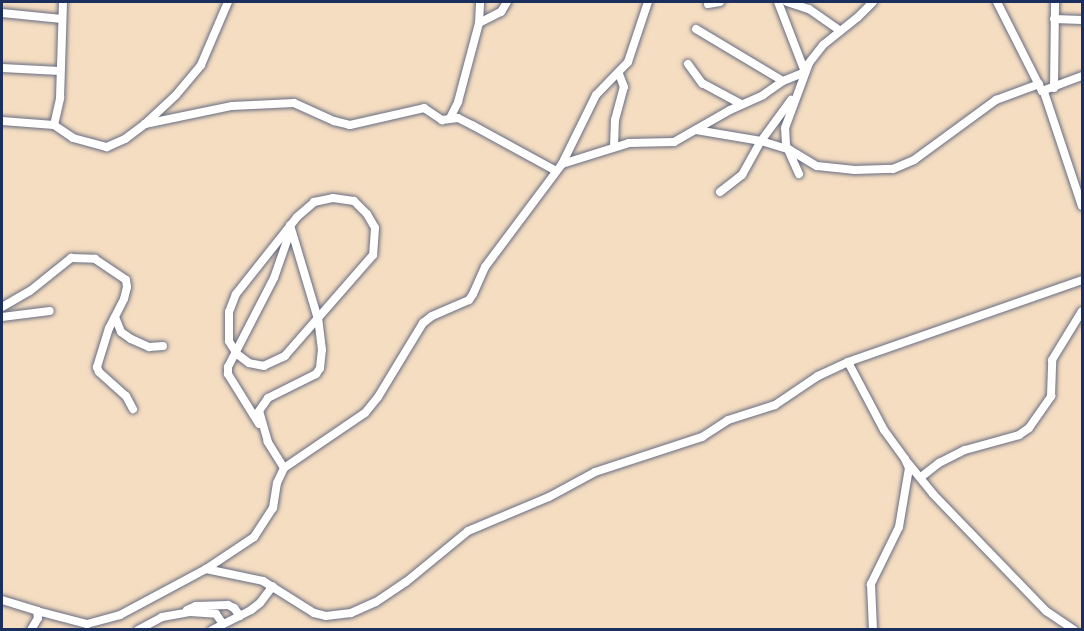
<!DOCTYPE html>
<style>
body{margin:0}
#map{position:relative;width:1084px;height:631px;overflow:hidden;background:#f5ddc1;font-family:"IM FELL English",serif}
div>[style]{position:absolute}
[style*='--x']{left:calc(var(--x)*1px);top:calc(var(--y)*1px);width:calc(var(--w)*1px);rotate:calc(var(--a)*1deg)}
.roads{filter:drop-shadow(0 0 2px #676c81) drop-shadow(0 0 2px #676c81)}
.minor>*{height:8px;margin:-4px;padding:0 4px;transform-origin:4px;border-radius:4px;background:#fff}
span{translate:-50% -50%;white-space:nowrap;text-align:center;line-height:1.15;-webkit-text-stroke:4.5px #fcf5e5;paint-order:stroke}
.frame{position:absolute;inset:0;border:3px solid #1b2f5e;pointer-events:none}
</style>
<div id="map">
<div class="roads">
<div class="minor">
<i style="--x:778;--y:2;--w:75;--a:68.9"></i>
<i style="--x:787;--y:2;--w:23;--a:18"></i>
<i style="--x:809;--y:9;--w:38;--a:35"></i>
<i style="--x:997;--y:2;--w:100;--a:63.2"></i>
<i style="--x:1042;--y:91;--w:43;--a:-20.6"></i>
<i style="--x:708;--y:4;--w:12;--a:-9"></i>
<i style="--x:2;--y:13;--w:60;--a:5.7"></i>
<i style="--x:1054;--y:19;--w:28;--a:2"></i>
<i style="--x:479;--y:23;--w:25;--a:-27"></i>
<i style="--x:501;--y:12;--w:12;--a:-59"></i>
<i style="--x:696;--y:29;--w:101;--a:30.9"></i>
<i style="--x:688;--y:64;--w:24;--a:54"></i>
<i style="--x:702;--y:83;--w:44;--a:28.3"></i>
<i style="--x:2;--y:68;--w:58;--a:3"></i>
<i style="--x:1054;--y:88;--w:86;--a:-89.3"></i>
<i style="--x:1044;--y:92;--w:120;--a:71.6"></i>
<i style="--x:450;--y:118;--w:18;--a:-63"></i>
<i style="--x:458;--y:102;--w:82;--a:-75.1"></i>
<i style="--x:479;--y:23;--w:21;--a:-87"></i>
<i style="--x:2;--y:121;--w:52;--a:4.4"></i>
<i style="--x:54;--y:125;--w:23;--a:34"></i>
<i style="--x:73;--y:138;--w:35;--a:15"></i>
<i style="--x:107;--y:147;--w:20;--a:-24"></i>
<i style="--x:125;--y:139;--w:25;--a:-37"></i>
<i style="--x:145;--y:124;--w:89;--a:-11.7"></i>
<i style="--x:232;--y:106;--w:62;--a:-2.8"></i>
<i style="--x:294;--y:103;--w:44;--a:24.2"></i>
<i style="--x:334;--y:121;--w:16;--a:14"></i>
<i style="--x:350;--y:125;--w:76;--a:-12.9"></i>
<i style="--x:424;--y:108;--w:22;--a:34"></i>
<i style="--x:442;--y:120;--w:16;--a:-7"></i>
<i style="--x:458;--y:118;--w:16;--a:27"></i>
<i style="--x:472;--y:125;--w:96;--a:28.7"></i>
<i style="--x:145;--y:124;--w:42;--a:-43.1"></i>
<i style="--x:176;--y:95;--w:39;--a:-50"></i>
<i style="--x:201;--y:65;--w:69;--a:-66.8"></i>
<i style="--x:54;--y:125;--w:28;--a:-77"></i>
<i style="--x:60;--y:98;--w:96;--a:-88.2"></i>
<i style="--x:696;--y:130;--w:66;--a:9.6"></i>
<i style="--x:761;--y:141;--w:30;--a:17"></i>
<i style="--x:790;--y:150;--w:31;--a:31"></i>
<i style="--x:817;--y:166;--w:38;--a:6"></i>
<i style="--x:855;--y:170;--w:38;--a:-2"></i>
<i style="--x:893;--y:169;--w:23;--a:-23"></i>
<i style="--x:914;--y:160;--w:102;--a:-36.2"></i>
<i style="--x:996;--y:100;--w:46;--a:-20.4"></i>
<i style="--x:614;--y:147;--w:27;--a:-88"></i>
<i style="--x:615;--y:120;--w:34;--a:-75"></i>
<i style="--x:624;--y:87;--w:14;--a:-111"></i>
<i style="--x:562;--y:164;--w:70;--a:-17.4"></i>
<i style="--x:629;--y:143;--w:45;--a:-1.3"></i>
<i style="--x:674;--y:142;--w:64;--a:-29.7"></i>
<i style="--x:730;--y:110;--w:36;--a:-24"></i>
<i style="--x:763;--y:95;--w:24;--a:-35"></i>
<i style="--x:783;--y:81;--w:24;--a:-22"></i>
<i style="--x:799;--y:174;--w:32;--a:-114"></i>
<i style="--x:786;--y:145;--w:17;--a:-93"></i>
<i style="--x:785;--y:128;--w:69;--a:-69.7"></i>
<i style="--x:809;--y:63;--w:23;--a:-52"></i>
<i style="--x:823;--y:45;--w:45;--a:-38.7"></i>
<i style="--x:858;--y:17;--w:21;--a:-45"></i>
<i style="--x:720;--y:192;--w:28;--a:-38"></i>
<i style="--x:742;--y:175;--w:39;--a:-61"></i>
<i style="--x:761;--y:141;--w:51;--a:-53.8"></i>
<i style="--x:333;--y:198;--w:21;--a:8"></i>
<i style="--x:354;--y:201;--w:18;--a:45"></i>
<i style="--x:367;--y:214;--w:16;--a:60"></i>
<i style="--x:375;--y:228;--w:27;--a:94"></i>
<i style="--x:373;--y:255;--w:134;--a:131.1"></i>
<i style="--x:285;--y:356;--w:23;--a:155"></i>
<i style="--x:264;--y:366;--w:15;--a:-169"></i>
<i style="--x:249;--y:363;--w:15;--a:-143"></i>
<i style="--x:237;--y:354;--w:15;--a:-122"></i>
<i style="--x:229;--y:341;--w:29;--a:-90"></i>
<i style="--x:229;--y:312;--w:19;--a:-69"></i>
<i style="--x:236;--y:294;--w:98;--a:-51.6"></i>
<i style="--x:297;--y:217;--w:23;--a:-41"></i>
<i style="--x:314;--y:202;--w:19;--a:-12"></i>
<i style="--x:2;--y:307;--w:32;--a:-30"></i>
<i style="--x:30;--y:291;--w:53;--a:-38.8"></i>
<i style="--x:71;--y:258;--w:24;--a:2"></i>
<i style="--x:95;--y:259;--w:37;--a:34"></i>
<i style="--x:126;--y:280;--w:7;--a:82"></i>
<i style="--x:127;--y:287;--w:12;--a:104"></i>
<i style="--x:124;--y:299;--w:33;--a:117"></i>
<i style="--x:109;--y:328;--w:41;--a:107.1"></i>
<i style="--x:97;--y:367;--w:5;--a:68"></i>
<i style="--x:99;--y:372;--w:36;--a:42"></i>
<i style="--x:126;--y:396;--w:15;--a:62"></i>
<i style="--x:2;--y:317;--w:48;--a:-7.1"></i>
<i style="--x:115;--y:317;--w:16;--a:68"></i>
<i style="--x:121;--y:332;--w:12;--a:35"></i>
<i style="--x:131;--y:339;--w:20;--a:24"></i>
<i style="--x:149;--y:347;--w:14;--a:-4"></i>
<i style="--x:848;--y:362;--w:77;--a:62.1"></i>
<i style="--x:884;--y:430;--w:36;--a:54"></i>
<i style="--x:905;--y:459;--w:10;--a:66"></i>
<i style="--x:909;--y:468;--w:60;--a:99.6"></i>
<i style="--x:899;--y:527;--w:64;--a:116.2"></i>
<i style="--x:871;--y:584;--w:46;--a:87.5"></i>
<i style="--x:259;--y:424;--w:59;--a:-121.8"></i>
<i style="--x:228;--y:374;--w:7;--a:-90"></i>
<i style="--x:228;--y:367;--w:100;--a:-62.7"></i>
<i style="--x:274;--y:278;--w:49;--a:-70.8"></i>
<i style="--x:908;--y:463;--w:40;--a:51"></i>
<i style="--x:933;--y:494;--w:163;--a:46"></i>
<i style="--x:1046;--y:611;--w:34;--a:34"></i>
<i style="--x:284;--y:468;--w:31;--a:-122"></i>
<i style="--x:268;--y:442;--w:32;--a:-106"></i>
<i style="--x:259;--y:411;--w:16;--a:-55"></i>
<i style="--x:268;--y:398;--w:54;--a:-26.6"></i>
<i style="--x:316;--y:374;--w:7;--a:-56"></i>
<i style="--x:320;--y:368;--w:18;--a:-84"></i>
<i style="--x:322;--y:350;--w:31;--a:-97"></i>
<i style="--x:318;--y:319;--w:98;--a:-106.6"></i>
<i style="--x:921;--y:477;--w:23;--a:-38"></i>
<i style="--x:939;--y:463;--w:29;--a:-27"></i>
<i style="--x:965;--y:450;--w:56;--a:-15.5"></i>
<i style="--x:1019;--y:435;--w:12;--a:-35"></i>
<i style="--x:1029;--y:428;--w:39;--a:-55"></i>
<i style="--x:1051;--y:396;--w:36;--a:-88"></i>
<i style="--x:1052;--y:360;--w:57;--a:-58.5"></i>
<i style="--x:206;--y:569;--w:58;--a:11.9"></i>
<i style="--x:263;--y:581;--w:60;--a:32.1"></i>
<i style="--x:314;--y:613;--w:12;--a:14"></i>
<i style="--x:326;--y:616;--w:25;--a:-7"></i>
<i style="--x:351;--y:613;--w:27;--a:-24"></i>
<i style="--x:376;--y:602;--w:36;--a:-34"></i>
<i style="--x:406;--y:582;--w:80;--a:-39.4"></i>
<i style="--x:468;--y:531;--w:88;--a:-22.8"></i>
<i style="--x:549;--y:497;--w:52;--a:-28.5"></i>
<i style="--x:595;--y:472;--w:113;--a:-18.1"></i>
<i style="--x:702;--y:437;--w:31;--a:-33"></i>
<i style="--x:728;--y:420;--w:49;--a:-17.7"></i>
<i style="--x:775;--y:405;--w:52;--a:-34"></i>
<i style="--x:818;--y:376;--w:33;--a:-25"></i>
<i style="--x:848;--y:362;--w:248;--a:-19.3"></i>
<i style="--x:2;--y:600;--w:37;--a:17"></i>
<i style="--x:37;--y:611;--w:7;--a:82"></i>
<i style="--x:38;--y:618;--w:14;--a:120"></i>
<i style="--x:187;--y:610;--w:10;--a:-24"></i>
<i style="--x:196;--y:606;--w:32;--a:-2"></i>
<i style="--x:228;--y:605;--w:7;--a:27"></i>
<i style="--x:234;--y:608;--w:10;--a:53"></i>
<i style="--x:37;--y:611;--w:52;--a:14.6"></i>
<i style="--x:87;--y:624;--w:34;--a:-15"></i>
<i style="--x:120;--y:615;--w:98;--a:-28.1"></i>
<i style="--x:206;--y:569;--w:58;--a:-33.7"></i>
<i style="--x:254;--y:537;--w:35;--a:-57"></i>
<i style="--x:273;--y:508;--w:25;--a:-81"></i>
<i style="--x:277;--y:483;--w:17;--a:-65"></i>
<i style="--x:284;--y:468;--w:98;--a:-34.2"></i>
<i style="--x:365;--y:413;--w:21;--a:-51"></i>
<i style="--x:378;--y:397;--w:87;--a:-58.7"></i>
<i style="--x:423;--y:323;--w:11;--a:-38"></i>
<i style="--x:432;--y:316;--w:40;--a:-23.4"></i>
<i style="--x:469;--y:300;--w:7;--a:-56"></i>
<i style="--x:473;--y:294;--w:30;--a:-66"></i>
<i style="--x:485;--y:267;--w:129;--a:-53.2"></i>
<i style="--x:562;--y:164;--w:77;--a:-63.8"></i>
<i style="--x:596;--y:95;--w:46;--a:-45.9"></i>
<i style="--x:628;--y:62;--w:63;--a:-71.6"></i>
<i style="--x:138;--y:630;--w:27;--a:-28"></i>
<i style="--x:162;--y:617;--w:28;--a:-10"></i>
<i style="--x:190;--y:612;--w:26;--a:4"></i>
<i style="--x:216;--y:614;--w:12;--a:55"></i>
<i style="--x:212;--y:630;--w:44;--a:-27.1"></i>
<i style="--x:251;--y:610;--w:11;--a:-38"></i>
<i style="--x:260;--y:603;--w:21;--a:-53"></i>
</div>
</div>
<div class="frame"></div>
</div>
